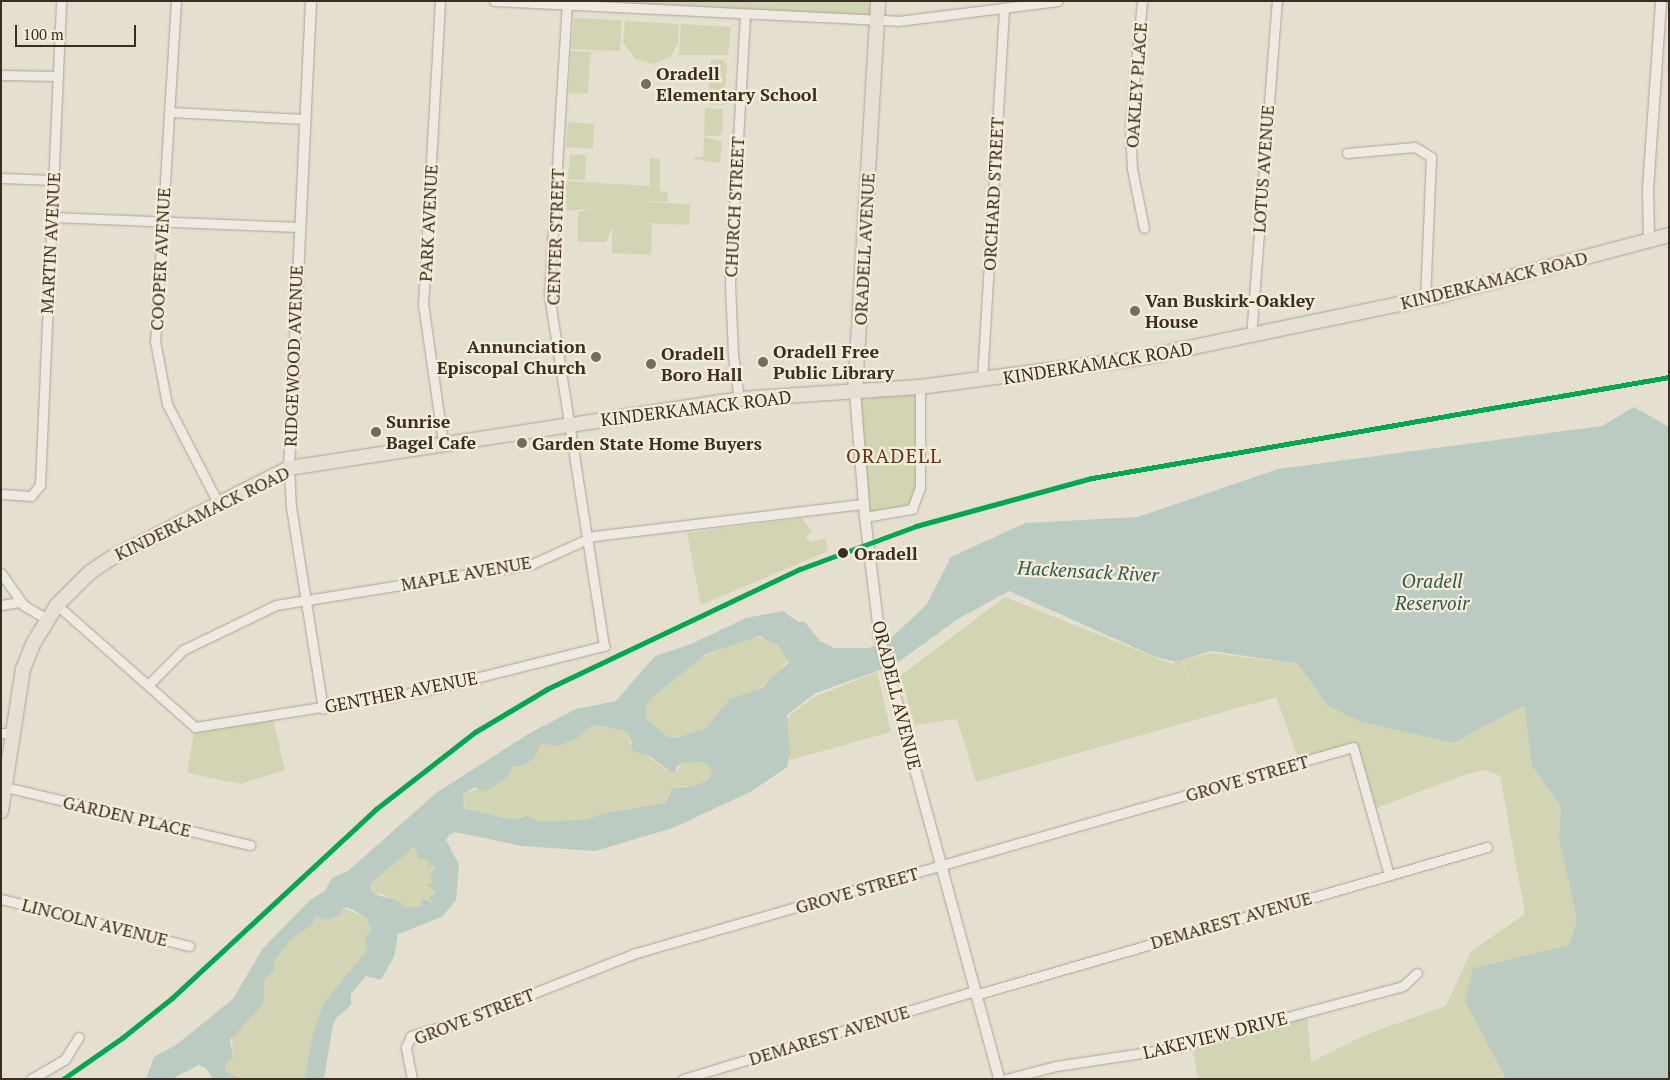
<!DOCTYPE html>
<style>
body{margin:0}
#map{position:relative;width:1670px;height:1080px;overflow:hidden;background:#e5dfd0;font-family:"PT Serif",serif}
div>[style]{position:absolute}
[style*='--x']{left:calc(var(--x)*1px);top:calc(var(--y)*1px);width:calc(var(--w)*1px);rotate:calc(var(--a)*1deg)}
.green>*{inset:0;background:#d3d4b3}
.water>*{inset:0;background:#bbcbc1}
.river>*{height:15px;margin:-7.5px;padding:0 7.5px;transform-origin:7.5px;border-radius:7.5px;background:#bbcbc1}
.roads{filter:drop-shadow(0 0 1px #aba499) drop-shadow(0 0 1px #aba499)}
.minor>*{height:9px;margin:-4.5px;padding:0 4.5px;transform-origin:4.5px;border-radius:4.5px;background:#eeeae2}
.tertiary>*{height:10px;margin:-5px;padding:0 5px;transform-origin:5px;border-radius:5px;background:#eeeae2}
.primary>*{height:14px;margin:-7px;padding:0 7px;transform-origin:7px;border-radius:7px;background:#e5e0d3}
.rail-1>*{height:5px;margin:-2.5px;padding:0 2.5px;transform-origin:2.5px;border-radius:2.5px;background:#00a651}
.dots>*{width:14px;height:14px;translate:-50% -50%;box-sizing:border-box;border:2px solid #f5edd8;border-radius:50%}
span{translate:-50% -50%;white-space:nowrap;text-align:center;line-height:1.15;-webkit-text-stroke:4.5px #f5edd8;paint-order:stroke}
.poi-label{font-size:18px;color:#3a2d21;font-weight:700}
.left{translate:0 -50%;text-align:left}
.right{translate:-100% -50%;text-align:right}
.street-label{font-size:18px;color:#3a2d21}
.stop-label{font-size:18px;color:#3a2d21;font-weight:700}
.water-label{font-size:19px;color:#315957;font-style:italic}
.quarter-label{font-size:20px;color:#653122;letter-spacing:1px}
.frame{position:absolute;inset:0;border:2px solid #3a2d21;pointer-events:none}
.scale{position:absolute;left:15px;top:25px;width:121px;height:22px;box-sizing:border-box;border:2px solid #3a2d21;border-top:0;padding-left:6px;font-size:15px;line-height:18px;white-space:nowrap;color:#3a2d21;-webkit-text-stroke:4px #f5edd8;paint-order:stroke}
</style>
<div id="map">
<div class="green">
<i style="clip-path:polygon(494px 1px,878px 1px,877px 20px)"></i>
<i style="clip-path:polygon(574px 18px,622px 20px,620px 51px,571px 49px)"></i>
<i style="clip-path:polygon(625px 21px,679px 24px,678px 43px,671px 56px,654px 64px,635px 59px,623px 42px)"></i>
<i style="clip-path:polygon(681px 24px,731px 27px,728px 55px,679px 55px)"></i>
<i style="clip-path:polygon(571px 51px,595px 52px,590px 55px,588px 94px,569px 93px)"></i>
<i style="clip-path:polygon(711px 59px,723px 60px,727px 64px,724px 105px,708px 104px)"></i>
<i style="clip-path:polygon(705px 108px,723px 109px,722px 134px,719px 136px,704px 136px)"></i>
<i style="clip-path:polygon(568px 122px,594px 124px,593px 149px,566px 147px)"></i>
<i style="clip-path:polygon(704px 137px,722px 142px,720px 163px,694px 159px,693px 157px,703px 157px)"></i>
<i style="clip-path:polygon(570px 154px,586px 155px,585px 180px,568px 179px)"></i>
<i style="clip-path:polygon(650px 158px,660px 159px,660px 191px,668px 192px,667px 202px,646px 201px,646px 202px,690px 204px,689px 225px,646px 223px,652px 224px,651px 255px,612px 253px,612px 227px,606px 242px,578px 242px,578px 212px,594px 208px,567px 211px,566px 181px,650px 186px)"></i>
<i style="clip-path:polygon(920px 387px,920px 487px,912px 509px,865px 517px,855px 391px)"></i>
<i style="clip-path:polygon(801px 518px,812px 531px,806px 537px,810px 542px,825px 538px,828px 551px,701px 605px,687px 533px)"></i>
<i style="clip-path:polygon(1005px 597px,1172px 664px,1182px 660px,1192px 694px,1183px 660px,1212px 653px,1298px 664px,1328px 706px,1359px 721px,1524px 705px,1532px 766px,1561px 806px,1559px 839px,1577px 920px,1569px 945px,1473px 968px,1466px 1001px,1506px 1079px,1198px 1079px,1192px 1042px,1307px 1012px,1311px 1062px,1365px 1035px,1446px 1006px,1471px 951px,1525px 914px,1500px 776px,1485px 770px,1467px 774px,1371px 810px,1354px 743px,1298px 758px,1276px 697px,976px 782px,957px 719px,915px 725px,900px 676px)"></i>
<i style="clip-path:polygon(751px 637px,770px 639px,789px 659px,772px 680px,714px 719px,705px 729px,683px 738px,667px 736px,646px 719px,646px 706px,654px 696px,700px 658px)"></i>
<i style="clip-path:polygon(877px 672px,891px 732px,790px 760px,787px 722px,791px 714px,816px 696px)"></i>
<i style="clip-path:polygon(272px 715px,285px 770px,241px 784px,187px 773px,195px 727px)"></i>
<i style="clip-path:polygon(593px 725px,626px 731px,631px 745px,670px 772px,676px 772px,682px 763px,705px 762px,713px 773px,708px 780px,694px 786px,679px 786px,669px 794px,665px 803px,605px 813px,585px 820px,536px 821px,520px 816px,509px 819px,465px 808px,463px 794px,502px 780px,513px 766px,523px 766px,541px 744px,558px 746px,576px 739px)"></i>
<i style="clip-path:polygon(414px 847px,419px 859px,428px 859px,427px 869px,432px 865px,436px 870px,431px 874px,433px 878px,430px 887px,436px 893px,432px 895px,433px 903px,422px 898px,421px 906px,407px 909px,382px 894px,374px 894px,370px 887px,374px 877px,383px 874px,380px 865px,383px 859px,395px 858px)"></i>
<i style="clip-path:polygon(343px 908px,367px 918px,371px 930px,367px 950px,323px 1005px,313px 1034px,304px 1079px,239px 1079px,228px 1074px,225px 1071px,227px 1062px,233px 1056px,232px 1035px,264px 1003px,264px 981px,273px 961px,290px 940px,312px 925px,316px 915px,324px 920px,329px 919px,340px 913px)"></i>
</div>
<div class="water">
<i style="clip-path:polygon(evenodd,1634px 407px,1669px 427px,1669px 1079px,1506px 1079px,1465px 1001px,1473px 968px,1569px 945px,1577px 920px,1559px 839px,1561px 806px,1532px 766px,1524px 705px,1453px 743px,1359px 721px,1328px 706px,1298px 664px,1212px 651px,1176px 662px,1153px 656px,1009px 591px,958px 619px,894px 665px,816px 693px,805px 701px,787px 715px,790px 753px,787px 767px,752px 791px,673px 828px,595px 851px,522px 846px,455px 832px,449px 835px,446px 840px,459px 865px,456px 900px,442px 917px,398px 934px,394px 957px,381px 980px,366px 976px,351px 994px,351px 1005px,336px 1018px,333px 1025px,324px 1079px,304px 1079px,313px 1034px,323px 1004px,367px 950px,364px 939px,371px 930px,367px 918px,349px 908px,343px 908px,339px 915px,329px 919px,324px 920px,316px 915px,312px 925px,290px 940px,274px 961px,274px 970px,264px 981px,264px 1003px,230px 1040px,233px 1057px,227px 1062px,225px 1071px,239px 1079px,213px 1079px,206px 1068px,199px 1065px,172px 1079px,146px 1079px,154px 1057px,176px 1045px,233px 999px,263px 948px,311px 899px,325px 891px,332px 878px,348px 871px,436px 793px,530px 733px,576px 709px,616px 701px,655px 656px,691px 644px,746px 618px,783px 611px,798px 622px,805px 622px,820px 641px,834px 648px,869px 648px,889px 640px,927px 604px,951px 557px,1025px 523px,1138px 517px,1278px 469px,1602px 426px,1634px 407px,760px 636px,778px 646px,789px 662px,762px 688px,730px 699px,705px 729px,676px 738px,667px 736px,646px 719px,646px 706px,654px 696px,706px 654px,760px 636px,1634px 407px,593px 725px,626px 731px,632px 742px,631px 750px,651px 757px,671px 772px,676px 772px,676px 767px,682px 763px,705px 762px,713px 773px,708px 780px,694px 786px,673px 788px,665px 803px,605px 813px,585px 820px,537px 821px,529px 816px,509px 819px,464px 808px,463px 794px,475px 787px,485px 792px,493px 787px,507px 777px,513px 766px,523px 766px,534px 758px,541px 744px,558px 746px,576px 739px,593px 725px,1634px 407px,414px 847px,419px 859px,428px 859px,427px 869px,432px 865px,436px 869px,431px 873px,432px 883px,427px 884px,436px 893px,430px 897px,432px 903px,422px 898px,421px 906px,407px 908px,398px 901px,374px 894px,370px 887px,374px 877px,383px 874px,380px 865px,383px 859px,395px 858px,414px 847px)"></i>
</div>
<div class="river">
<i style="--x:367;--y:875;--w:46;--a:-38.9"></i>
</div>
<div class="roads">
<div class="minor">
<i style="--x:176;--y:1;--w:341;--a:93.5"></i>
<i style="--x:155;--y:341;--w:64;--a:79.2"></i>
<i style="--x:167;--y:404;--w:111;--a:62.7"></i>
<i style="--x:440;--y:1;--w:303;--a:93.2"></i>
<i style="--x:423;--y:304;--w:140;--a:81.8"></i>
<i style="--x:494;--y:1;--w:404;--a:2.8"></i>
<i style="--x:898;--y:21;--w:161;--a:-7.1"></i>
<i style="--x:1142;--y:1;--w:128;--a:95.4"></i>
<i style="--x:1130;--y:128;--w:41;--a:87.2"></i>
<i style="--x:1132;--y:169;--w:60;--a:78.5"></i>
<i style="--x:1;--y:75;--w:57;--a:1"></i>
<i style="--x:170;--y:112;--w:134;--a:3"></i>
<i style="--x:1347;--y:153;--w:68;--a:-5"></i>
<i style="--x:1415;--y:147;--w:19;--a:32"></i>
<i style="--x:1431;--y:157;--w:142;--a:92.4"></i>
<i style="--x:1;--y:178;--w:52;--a:2.2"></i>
<i style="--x:51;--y:217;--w:248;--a:2.3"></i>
<i style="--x:1251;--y:337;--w:337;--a:-85.6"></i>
<i style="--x:982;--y:380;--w:373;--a:-86.6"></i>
<i style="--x:739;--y:399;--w:44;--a:-97.8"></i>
<i style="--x:733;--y:355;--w:72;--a:-92.4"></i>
<i style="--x:730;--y:283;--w:268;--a:-86.8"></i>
<i style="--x:289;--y:468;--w:39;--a:87"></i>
<i style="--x:291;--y:507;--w:204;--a:81"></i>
<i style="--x:1;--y:494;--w:30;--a:4"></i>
<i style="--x:31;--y:496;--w:14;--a:-51"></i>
<i style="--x:40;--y:485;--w:484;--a:-87.5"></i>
<i style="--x:865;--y:517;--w:48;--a:-9.7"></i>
<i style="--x:912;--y:509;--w:23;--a:-70"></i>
<i style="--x:920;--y:487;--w:100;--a:-90"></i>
<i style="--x:1;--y:573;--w:39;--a:55"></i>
<i style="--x:23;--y:605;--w:28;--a:30"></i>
<i style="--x:1;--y:605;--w:20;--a:-9"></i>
<i style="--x:57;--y:605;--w:184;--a:41.5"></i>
<i style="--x:195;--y:727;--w:231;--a:-9"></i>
<i style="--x:423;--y:691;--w:187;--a:-14"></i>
<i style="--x:604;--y:646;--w:354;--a:-98.9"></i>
<i style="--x:549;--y:296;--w:292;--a:-86.5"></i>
<i style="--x:148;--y:685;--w:49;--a:-45"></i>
<i style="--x:183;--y:650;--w:103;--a:-25.8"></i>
<i style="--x:276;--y:605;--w:259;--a:-9.1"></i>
<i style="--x:532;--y:564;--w:68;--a:-24.3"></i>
<i style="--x:594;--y:536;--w:272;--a:-6.8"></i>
<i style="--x:1;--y:733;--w:11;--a:0"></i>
<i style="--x:5;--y:787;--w:252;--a:13.3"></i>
<i style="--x:1;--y:899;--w:194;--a:14"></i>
<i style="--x:975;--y:995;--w:533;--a:-16.12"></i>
<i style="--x:31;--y:1079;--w:39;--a:-30"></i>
<i style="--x:65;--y:1059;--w:26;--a:-58"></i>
<i style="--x:412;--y:1079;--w:33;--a:-101"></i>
<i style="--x:406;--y:1047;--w:12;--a:-66"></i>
<i style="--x:411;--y:1036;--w:67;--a:-17.4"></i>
<i style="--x:475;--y:1016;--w:173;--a:-21.4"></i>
<i style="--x:636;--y:953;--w:746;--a:-16.03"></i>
<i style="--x:1353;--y:747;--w:133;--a:74.3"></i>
<i style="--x:683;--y:1079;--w:304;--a:-16.8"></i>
<i style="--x:1006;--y:1079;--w:52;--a:-14.6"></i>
<i style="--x:1056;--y:1066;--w:113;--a:-8.6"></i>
<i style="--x:1168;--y:1049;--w:243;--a:-15"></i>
<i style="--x:1403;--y:986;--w:19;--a:-43"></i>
</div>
<div class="tertiary">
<i style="--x:1649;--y:240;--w:51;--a:-91.1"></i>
<i style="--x:1648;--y:189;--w:188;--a:-86"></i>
<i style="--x:855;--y:391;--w:126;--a:85.5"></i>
<i style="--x:865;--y:517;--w:124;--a:83"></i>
<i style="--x:880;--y:640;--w:455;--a:74.8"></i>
<i style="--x:289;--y:468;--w:468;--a:-87.3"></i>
</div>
<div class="primary">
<i style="--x:855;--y:391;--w:391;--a:-86.6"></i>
<i style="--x:1;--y:811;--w:144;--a:-81.2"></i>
<i style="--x:23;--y:669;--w:29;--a:-68"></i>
<i style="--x:34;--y:642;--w:44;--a:-58.1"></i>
<i style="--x:57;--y:605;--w:45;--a:-45"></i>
<i style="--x:89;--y:573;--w:27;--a:-34"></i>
<i style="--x:111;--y:558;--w:199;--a:-26.8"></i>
<i style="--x:289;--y:468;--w:455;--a:-8.7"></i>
<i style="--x:739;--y:399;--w:181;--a:-3.8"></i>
<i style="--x:920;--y:387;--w:223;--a:-7.5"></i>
<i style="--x:1141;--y:358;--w:308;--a:-11.8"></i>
<i style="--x:1442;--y:295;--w:235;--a:-14.8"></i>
</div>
</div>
<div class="rail-1">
<i style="--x:63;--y:1079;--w:72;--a:-34.8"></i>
<i style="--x:122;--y:1038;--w:64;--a:-38.7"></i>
<i style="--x:172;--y:998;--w:278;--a:-42.8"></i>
<i style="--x:376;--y:809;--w:125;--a:-37.9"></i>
<i style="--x:475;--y:732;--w:84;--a:-30.8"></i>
<i style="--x:547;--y:689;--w:280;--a:-25.4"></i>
<i style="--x:800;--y:569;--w:124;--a:-20.3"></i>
<i style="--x:916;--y:526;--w:182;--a:-15.3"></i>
<i style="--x:1092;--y:478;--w:586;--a:-9.93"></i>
</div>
<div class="dots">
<i style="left:646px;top:84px;background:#766b5e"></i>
<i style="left:1135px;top:311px;background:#766b5e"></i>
<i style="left:596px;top:357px;background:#766b5e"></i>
<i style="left:763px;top:362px;background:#766b5e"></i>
<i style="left:651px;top:364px;background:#766b5e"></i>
<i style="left:376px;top:432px;background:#766b5e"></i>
<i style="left:522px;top:443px;background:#766b5e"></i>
<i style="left:843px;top:553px;background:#3a2d21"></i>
</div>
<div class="poi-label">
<span class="left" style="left:656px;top:84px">Oradell<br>Elementary School</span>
<span class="left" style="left:1145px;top:311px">Van Buskirk-Oakley<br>House</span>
<span class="right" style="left:586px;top:357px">Annunciation<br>Episcopal Church</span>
<span class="left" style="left:773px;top:362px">Oradell Free<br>Public Library</span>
<span class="left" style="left:661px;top:364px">Oradell<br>Boro Hall</span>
<span class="left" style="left:386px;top:432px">Sunrise<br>Bagel Cafe</span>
<span class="left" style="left:532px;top:443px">Garden State Home Buyers</span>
</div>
<div class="street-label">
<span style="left:1136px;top:85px;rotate:-86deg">OAKLEY PLACE</span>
<span style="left:1263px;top:169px;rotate:-86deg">LOTUS AVENUE</span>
<span style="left:993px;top:194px;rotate:-87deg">ORCHARD STREET</span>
<span style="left:734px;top:207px;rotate:-87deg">CHURCH STREET</span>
<span style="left:428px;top:223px;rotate:-87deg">PARK AVENUE</span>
<span style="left:555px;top:237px;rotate:-88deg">CENTER STREET</span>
<span style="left:50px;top:243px;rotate:-87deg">MARTIN AVENUE</span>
<span style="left:864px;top:249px;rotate:-87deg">ORADELL AVENUE</span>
<span style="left:160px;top:259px;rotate:-87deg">COOPER AVENUE</span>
<span style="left:1494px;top:280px;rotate:-14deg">KINDERKAMACK ROAD</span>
<span style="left:293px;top:356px;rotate:-88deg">RIDGEWOOD AVENUE</span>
<span style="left:1098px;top:363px;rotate:-9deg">KINDERKAMACK ROAD</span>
<span style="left:696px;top:408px;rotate:-7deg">KINDERKAMACK ROAD</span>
<span style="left:202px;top:513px;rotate:-26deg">KINDERKAMACK ROAD</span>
<span style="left:466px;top:573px;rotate:-10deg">MAPLE AVENUE</span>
<span style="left:401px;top:692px;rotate:-11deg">GENTHER AVENUE</span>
<span style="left:897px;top:695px;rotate:76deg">ORADELL AVENUE</span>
<span style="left:1247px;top:778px;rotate:-16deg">GROVE STREET</span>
<span style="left:127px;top:816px;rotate:13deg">GARDEN PLACE</span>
<span style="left:857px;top:890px;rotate:-16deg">GROVE STREET</span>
<span style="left:1231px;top:920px;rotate:-16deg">DEMAREST AVENUE</span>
<span style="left:95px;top:922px;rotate:14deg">LINCOLN AVENUE</span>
<span style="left:474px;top:1016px;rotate:-21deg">GROVE STREET</span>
<span style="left:829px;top:1035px;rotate:-17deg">DEMAREST AVENUE</span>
<span style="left:1215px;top:1035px;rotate:-14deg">LAKEVIEW DRIVE</span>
</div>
<div class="stop-label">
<span class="left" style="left:854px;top:553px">Oradell</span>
</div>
<div class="water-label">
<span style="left:1088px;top:571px;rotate:3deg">Hackensack River</span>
<span style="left:1432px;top:592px">Oradell<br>Reservoir</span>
</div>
<div class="quarter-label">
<span style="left:894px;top:455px">ORADELL</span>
</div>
<div class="frame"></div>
<div class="scale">100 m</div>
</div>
